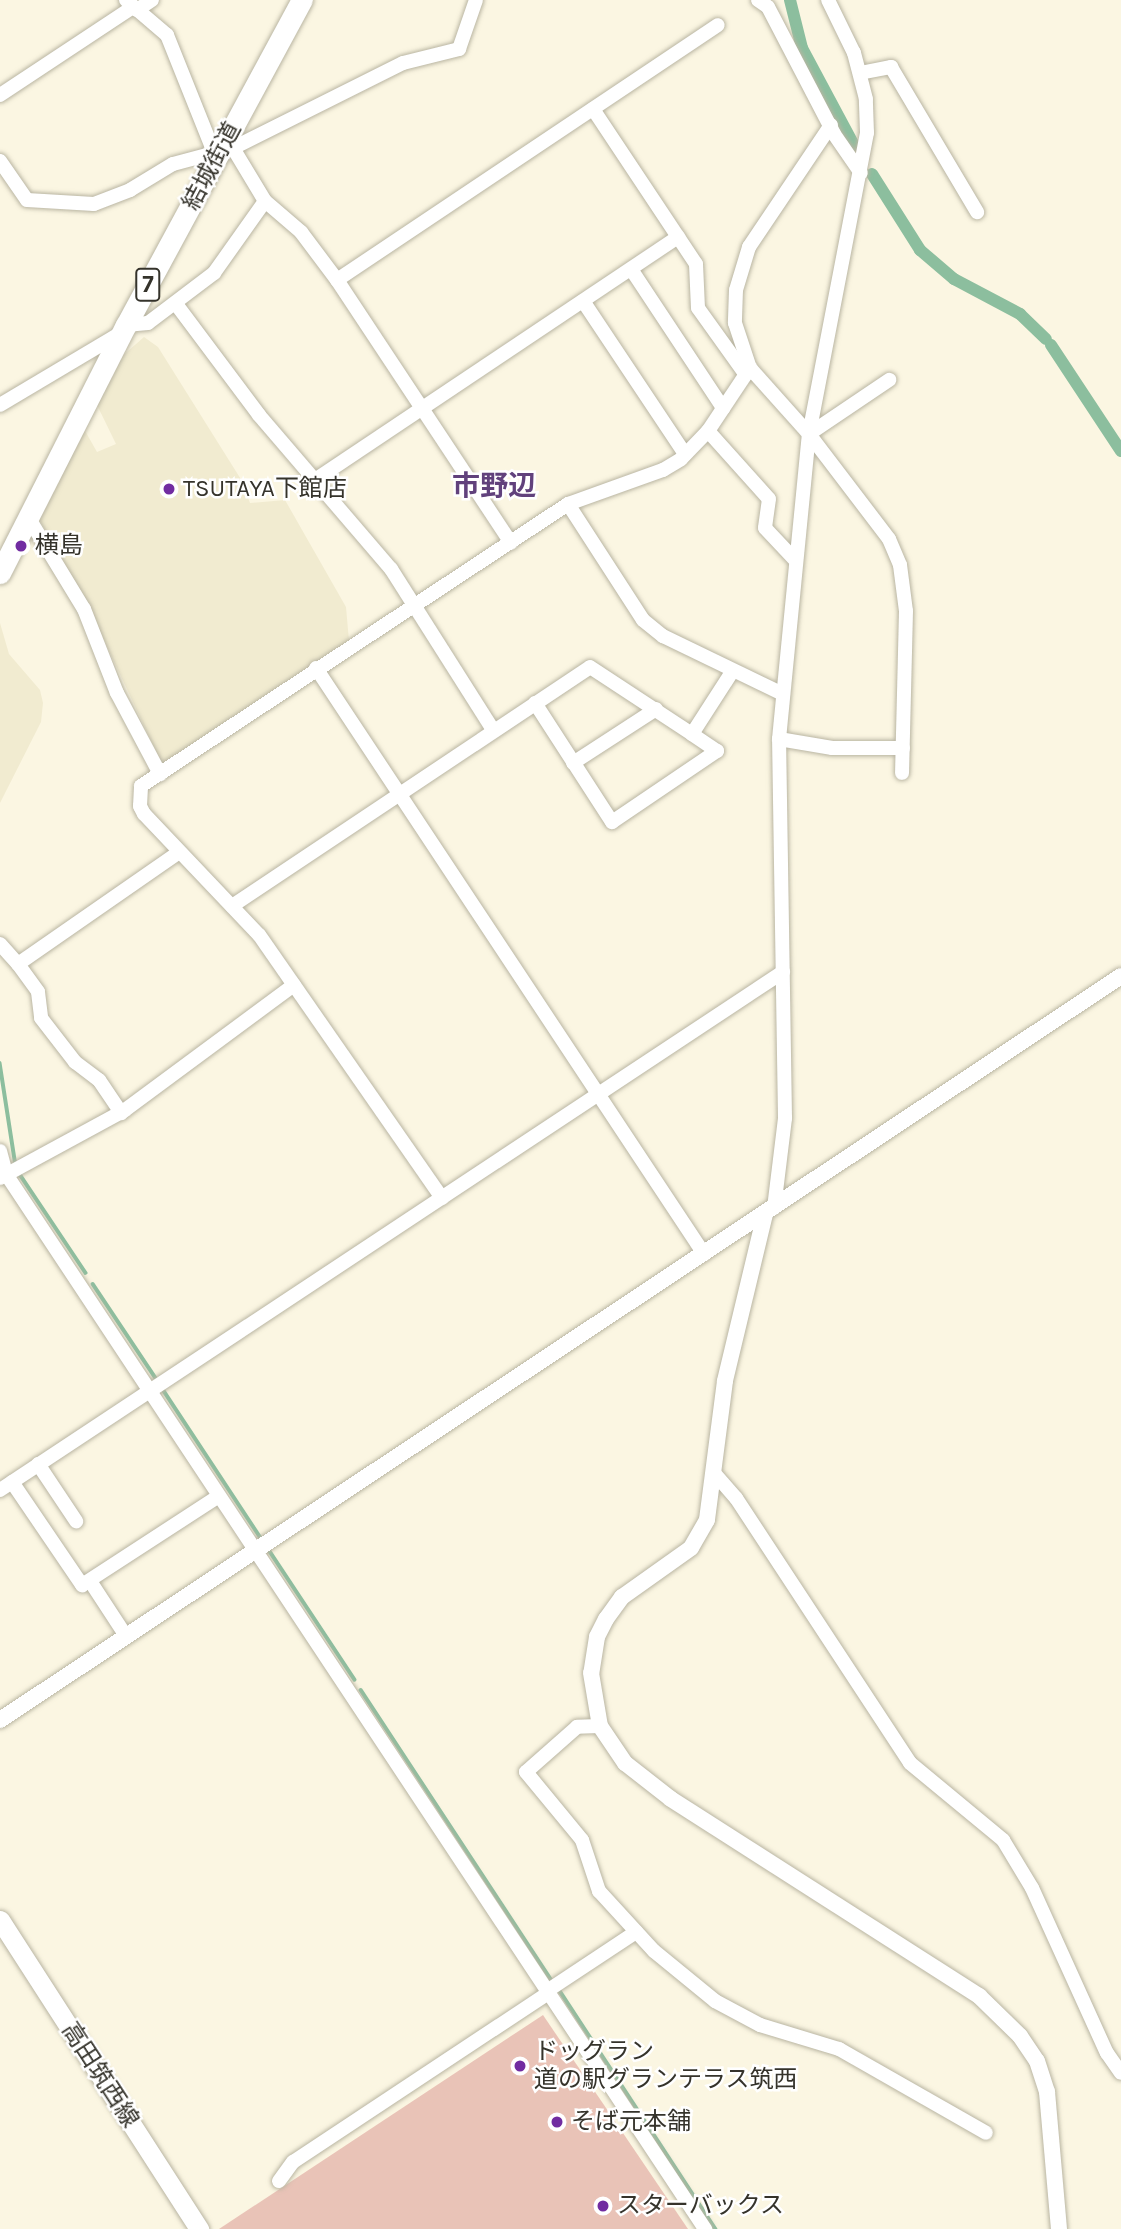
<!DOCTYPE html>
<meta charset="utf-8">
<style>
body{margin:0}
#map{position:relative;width:1121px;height:2229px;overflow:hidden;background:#fbf6e2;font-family:Karla,"Noto Sans JP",sans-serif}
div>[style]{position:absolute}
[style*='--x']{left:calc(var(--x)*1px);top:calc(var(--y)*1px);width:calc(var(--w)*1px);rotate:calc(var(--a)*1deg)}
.built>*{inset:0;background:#f1ebd0}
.green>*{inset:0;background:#e9c3b7}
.stream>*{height:3.5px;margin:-1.75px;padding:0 1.75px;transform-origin:1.75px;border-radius:1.75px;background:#8cbe9e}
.canal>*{height:12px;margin:-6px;padding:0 6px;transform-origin:6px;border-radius:6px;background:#8cbe9e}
.roads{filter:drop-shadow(0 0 2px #b9b5a2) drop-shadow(0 0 2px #b9b5a2)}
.minor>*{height:14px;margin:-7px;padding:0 7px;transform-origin:7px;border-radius:7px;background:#fff}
.tertiary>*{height:16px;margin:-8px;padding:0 8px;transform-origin:8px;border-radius:8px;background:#fff}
.secondary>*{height:19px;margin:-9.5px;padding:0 9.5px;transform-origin:9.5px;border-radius:9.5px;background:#fff}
.primary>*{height:21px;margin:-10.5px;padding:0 10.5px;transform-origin:10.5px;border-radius:10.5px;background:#fff}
.dots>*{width:19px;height:19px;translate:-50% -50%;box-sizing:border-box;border:4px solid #fff;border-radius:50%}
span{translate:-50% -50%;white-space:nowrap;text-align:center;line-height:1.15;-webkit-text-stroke:5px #fff;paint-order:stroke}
.shield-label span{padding:2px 5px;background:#fff;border:2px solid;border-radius:5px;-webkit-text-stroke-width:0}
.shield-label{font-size:23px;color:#35332b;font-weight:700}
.street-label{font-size:24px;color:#35332b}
.poi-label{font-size:24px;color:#35332b}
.left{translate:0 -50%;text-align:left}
.quarter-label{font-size:28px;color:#61417c;font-weight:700}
</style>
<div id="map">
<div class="built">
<i style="clip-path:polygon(144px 337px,158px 347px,242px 481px,250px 503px,285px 500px,346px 607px,349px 641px,163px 766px,88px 606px,39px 519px,84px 429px,97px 452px,116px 444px,97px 405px,120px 358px)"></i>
<i style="clip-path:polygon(0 623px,9px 654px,40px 690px,43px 703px,41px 722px,0 803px)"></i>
</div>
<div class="green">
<i style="clip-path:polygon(543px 2015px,688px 2229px,219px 2229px)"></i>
</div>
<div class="stream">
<i style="--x:0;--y:1063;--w:104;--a:81.2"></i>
<i style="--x:19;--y:1173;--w:120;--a:56.2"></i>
<i style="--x:93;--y:1284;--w:115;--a:56.3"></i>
<i style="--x:162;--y:1388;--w:183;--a:56.6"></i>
<i style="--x:267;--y:1547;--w:159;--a:56.5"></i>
<i style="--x:361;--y:1690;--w:349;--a:56.7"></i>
<i style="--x:558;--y:1988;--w:288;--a:56.8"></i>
</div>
<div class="canal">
<i style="--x:790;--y:0;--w:49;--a:76"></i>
<i style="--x:802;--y:48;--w:115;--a:61.9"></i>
<i style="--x:872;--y:174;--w:90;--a:57.7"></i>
<i style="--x:920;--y:250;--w:45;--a:40.5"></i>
<i style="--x:954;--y:279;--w:75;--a:27.9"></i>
<i style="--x:1020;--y:314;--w:36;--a:44"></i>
<i style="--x:1051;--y:345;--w:127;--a:56.6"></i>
</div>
<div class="roads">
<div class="minor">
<i style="--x:126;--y:0;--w:54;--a:40.5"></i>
<i style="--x:167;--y:35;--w:124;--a:68.2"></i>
<i style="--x:758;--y:0;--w:12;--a:35"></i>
<i style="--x:768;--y:7;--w:143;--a:62.5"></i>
<i style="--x:834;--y:134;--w:47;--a:55.3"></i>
<i style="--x:137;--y:10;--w:18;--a:-34"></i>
<i style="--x:860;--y:73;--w:32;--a:-11"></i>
<i style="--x:891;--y:67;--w:169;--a:59.3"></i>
<i style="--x:0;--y:95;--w:159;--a:-33.5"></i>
<i style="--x:593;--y:109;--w:186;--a:56.4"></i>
<i style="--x:696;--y:264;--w:44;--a:87.4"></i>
<i style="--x:698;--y:308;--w:82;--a:54.4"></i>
<i style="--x:831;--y:125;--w:147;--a:123.9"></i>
<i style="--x:749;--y:247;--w:45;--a:106.8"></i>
<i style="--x:736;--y:290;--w:33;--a:92"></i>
<i style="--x:735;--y:323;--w:47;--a:71.6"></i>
<i style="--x:750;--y:368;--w:89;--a:48.2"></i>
<i style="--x:809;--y:434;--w:132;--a:52.7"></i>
<i style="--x:889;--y:539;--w:28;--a:67"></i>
<i style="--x:900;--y:565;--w:46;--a:82.6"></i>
<i style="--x:906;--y:611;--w:162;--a:91.4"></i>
<i style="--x:233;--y:148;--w:62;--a:58.9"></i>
<i style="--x:265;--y:201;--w:48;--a:40.7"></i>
<i style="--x:301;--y:232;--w:60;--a:53.1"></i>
<i style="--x:337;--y:280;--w:315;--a:56.5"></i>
<i style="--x:0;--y:161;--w:47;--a:55.3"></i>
<i style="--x:27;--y:200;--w:67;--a:3.4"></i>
<i style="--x:94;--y:204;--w:39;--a:-21"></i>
<i style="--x:130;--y:190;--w:50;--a:-31.2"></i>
<i style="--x:173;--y:164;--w:62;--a:-14.9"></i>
<i style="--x:233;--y:148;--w:190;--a:-26.6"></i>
<i style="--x:403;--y:63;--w:58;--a:-14"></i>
<i style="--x:459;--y:49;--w:52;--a:-70.9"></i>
<i style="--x:631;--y:269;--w:167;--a:56.5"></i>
<i style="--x:337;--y:280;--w:458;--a:-33.8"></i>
<i style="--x:583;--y:301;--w:184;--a:56.3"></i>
<i style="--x:176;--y:304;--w:139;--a:53.2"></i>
<i style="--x:259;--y:415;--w:203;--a:49.4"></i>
<i style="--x:391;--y:569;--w:191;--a:57.6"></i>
<i style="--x:126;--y:325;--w:22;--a:-5"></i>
<i style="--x:148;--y:323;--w:83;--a:-37.1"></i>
<i style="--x:214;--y:273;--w:88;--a:-54.7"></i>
<i style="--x:0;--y:405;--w:141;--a:-30.8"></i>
<i style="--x:708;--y:431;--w:91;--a:48.1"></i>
<i style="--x:769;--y:499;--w:29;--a:98"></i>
<i style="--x:765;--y:528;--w:44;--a:46.8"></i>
<i style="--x:809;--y:434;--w:97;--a:-34"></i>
<i style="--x:315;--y:480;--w:437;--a:-33.8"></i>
<i style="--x:568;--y:504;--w:138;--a:57.1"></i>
<i style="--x:643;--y:620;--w:26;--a:39"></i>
<i style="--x:663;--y:636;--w:133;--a:25.8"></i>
<i style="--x:28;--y:517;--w:108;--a:58.7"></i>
<i style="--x:84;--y:609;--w:90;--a:68.6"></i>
<i style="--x:117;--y:693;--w:92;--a:62"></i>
<i style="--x:316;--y:668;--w:703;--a:56.49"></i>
<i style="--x:535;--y:703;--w:142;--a:57.1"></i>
<i style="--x:612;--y:822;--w:127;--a:-34.1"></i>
<i style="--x:717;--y:751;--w:30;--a:-146"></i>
<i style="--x:779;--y:739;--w:54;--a:9.6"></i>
<i style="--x:832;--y:748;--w:71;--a:0"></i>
<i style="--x:573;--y:763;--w:99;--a:-33"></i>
<i style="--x:232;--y:906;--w:430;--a:-33.7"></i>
<i style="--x:590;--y:667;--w:122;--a:33.3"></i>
<i style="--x:692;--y:734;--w:74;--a:-57.2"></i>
<i style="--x:0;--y:944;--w:27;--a:48"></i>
<i style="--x:18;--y:964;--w:196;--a:-34.8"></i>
<i style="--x:18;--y:964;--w:34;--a:54"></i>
<i style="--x:38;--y:992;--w:26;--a:83"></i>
<i style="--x:41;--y:1018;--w:56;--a:52.3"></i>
<i style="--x:75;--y:1062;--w:30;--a:37"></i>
<i style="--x:99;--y:1080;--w:40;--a:56"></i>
<i style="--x:0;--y:1151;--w:24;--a:75"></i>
<i style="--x:6;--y:1174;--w:1266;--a:56.47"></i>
<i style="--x:0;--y:1178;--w:142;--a:-28.5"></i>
<i style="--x:125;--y:1110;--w:210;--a:-36.5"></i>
<i style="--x:442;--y:1198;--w:320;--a:-124.8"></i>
<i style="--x:259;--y:935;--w:167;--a:-133.5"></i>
<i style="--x:144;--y:814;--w:9;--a:-117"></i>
<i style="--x:140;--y:806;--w:20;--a:-87"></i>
<i style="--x:141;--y:786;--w:512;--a:-33.44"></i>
<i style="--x:568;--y:504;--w:101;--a:-19.7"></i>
<i style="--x:663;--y:470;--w:21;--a:-31"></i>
<i style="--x:681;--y:459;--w:39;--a:-46"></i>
<i style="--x:708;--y:431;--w:76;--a:-56.3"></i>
<i style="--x:774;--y:1208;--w:91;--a:-83"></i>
<i style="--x:785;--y:1118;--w:379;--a:-90.9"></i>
<i style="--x:779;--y:739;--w:306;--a:-84.4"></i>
<i style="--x:809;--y:434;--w:307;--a:-79.1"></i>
<i style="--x:867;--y:133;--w:34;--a:-92"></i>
<i style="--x:866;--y:99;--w:48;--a:-104.6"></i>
<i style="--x:854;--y:53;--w:59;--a:-116.1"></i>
<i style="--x:38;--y:1464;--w:69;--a:56.3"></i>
<i style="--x:715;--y:1474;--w:32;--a:49"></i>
<i style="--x:736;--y:1498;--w:317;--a:56.7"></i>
<i style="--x:910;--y:1763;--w:121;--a:39.6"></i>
<i style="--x:1003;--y:1840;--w:56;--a:58.9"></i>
<i style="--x:1032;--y:1888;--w:181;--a:65.6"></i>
<i style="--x:1107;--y:2053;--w:24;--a:55"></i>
<i style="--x:12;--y:1482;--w:125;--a:55.8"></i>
<i style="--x:82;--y:1585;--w:163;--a:-33"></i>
<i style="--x:0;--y:1490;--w:939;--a:-33.49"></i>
<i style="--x:90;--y:1581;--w:66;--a:56.8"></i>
<i style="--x:600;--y:1726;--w:23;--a:178"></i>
<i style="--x:577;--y:1727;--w:68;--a:138.6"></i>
<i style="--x:526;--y:1772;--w:88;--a:50.5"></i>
<i style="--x:582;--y:1840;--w:54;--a:71.6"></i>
<i style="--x:599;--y:1891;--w:81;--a:47.5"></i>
<i style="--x:654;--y:1951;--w:79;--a:39.3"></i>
<i style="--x:715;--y:2001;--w:51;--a:28.1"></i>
<i style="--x:760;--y:2025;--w:83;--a:16.9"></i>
<i style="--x:839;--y:2049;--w:169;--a:29.7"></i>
<i style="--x:547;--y:1991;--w:107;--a:-33.5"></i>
<i style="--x:279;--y:2181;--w:24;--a:-54"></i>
<i style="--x:293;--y:2162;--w:306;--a:-33.5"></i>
</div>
<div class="tertiary">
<i style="--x:765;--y:1214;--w:172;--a:103.5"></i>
<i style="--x:725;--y:1381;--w:140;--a:97.4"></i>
<i style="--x:707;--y:1520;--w:32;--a:120"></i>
<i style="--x:691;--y:1548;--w:85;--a:144.6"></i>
<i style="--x:622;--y:1597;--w:27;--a:126"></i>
<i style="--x:606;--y:1619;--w:20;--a:117"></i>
<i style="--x:597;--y:1637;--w:36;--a:99"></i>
<i style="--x:591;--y:1673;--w:54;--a:80.4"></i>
<i style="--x:600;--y:1726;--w:45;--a:56"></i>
<i style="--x:625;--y:1763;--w:58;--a:38"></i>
<i style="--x:671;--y:1799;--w:366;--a:32.6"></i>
<i style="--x:979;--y:1996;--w:57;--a:44.3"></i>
<i style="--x:1020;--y:2036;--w:30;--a:56"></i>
<i style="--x:1037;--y:2061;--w:33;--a:72"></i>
<i style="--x:1047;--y:2092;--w:138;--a:85"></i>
<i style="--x:0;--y:1720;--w:1345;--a:-33.57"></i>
</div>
<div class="secondary">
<i style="--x:0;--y:1920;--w:368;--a:57.2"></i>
</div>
<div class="primary">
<i style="--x:0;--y:573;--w:278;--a:-63.1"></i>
<i style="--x:126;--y:325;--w:370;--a:-61.6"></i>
</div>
</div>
<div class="dots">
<i style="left:169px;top:489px;background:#712ca1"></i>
<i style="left:21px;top:546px;background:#712ca1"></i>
<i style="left:520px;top:2066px;background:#712ca1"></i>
<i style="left:557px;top:2122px;background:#712ca1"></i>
<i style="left:603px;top:2206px;background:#712ca1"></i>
</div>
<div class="shield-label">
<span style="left:148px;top:285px">7</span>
</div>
<div class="street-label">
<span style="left:212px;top:166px;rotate:-62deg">結城街道</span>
<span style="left:100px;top:2075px;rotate:57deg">高田筑西線</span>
</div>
<div class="poi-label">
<span class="left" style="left:183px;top:489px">TSUTAYA下館店</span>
<span class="left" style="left:35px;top:546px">横島</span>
<span class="left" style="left:534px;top:2066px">ドッグラン<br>道の駅グランテラス筑西</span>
<span class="left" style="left:571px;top:2122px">そば元本舗</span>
<span class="left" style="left:617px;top:2206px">スターバックス</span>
</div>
<div class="quarter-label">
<span style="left:494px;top:486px">市野辺</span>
</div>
</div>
